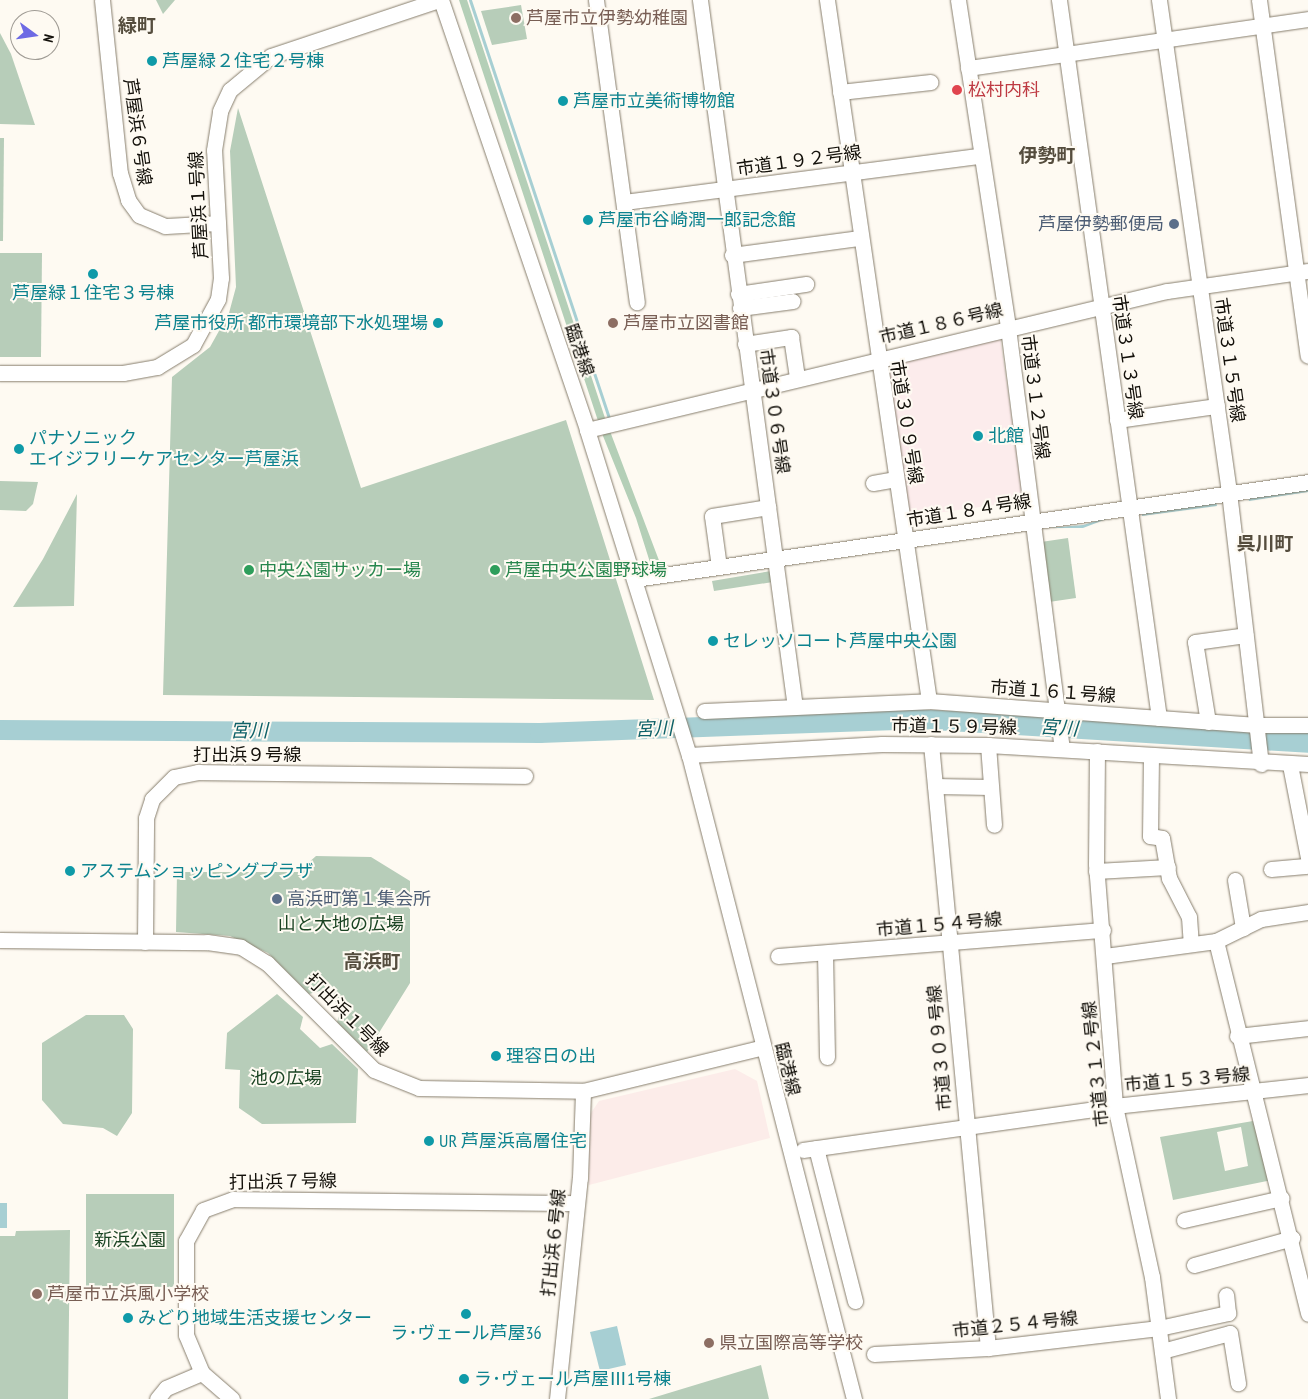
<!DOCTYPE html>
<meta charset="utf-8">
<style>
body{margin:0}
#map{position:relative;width:1308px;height:1399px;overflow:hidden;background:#fefaf2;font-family:"PT Sans Narrow","Noto Sans JP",sans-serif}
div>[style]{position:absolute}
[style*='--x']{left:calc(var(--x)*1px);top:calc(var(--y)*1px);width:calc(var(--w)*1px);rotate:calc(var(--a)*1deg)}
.commercial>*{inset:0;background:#fcecec}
.industrial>*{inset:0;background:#fcece9}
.green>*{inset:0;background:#b7cdb9}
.forest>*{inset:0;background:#b4cfb7}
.water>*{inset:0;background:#a7cfd3}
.stream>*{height:3px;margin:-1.5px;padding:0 1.5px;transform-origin:1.5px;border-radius:1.5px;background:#a7cfd3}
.river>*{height:20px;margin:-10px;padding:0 10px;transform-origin:10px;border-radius:10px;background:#a7cfd3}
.roads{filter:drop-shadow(0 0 1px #877e6d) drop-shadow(0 0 1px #877e6d)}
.minor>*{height:15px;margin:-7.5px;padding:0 7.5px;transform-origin:7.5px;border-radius:7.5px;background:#fff}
.dots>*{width:14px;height:14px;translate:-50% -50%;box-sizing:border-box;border:2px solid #fefaf2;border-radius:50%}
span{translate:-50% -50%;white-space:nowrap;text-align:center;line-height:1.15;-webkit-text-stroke:4px #fefaf2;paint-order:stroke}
.education-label{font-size:18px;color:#785e54}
.left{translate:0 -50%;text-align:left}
.culture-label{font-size:18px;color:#0d838f}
.right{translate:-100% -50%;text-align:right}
.health-label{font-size:18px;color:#be3a42}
.street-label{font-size:18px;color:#13100a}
.service-label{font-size:18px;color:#4e5e75}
.leisure-label{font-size:18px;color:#27864d}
.park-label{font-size:18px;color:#1b4423}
.neighbourhood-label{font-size:19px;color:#554d3e;font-weight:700}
.water-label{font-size:19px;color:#0e6168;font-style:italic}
.north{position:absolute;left:10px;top:10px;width:50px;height:50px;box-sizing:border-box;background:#fefaf2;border:1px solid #a09c95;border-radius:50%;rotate:104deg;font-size:14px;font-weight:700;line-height:20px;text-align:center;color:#13100a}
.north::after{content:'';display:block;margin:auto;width:18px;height:22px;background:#6d6ae4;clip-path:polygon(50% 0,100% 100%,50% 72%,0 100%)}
</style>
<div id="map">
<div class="commercial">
<i style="clip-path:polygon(1000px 337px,1024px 501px,907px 517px,885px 365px)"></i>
</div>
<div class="industrial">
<i style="clip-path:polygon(735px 1069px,757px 1081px,770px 1138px,589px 1185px,589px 1116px,599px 1101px)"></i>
</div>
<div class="green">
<i style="clip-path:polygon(156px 0,175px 0,163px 14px)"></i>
<i style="clip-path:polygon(521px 5px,527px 39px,492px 45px,481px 11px)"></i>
<i style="clip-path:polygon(0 33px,11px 54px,35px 125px,0 124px)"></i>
<i style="clip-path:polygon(238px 108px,361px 488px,566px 420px,654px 700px,163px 695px,172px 377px,210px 347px,229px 313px,236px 287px,230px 151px)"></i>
<i style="clip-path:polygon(0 138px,4px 138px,3px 241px,0 241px)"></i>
<i style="clip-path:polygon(0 253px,42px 253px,41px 357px,0 357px)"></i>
<i style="clip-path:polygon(0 481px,38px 482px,33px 504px,26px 511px,0 510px)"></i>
<i style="clip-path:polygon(77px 494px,74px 606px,13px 607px,43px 559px)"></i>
<i style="clip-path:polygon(1068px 538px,1076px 598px,1049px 602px,1041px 542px)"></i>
<i style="clip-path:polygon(771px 571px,773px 582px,714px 591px,712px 581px)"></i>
<i style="clip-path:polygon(316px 856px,371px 857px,410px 881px,410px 983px,367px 1052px,337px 1022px,342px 1008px,323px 990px,309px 994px,268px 953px,230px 936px,176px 932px,177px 872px,298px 872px)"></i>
<i style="clip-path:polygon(277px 994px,303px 1017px,300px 1029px,320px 1048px,332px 1044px,358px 1069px,356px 1123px,262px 1124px,239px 1108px,240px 1070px,225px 1069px,227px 1033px)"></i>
<i style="clip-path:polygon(86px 1015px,124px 1015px,133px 1029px,132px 1113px,117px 1136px,103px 1128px,63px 1124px,42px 1100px,42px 1043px)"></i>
<i style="clip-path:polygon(evenodd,1253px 1121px,1272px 1180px,1173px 1200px,1160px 1137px,1253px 1121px,1241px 1127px,1248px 1166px,1225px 1171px,1217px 1132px,1241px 1127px)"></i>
<i style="clip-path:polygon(86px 1194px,174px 1194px,174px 1287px,86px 1286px)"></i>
<i style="clip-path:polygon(70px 1230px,68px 1399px,0 1399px,0 1236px,15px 1236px,16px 1231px)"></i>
<i style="clip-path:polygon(761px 1365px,769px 1399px,649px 1399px)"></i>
</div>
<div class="forest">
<i style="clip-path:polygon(459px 0,467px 0,605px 418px,663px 571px,653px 572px,636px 518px,603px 436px)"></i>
</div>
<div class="water">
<i style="clip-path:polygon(1308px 488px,1308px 492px,1249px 501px,1248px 497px)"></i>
<i style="clip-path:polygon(1216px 502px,1217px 506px,1142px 516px,1142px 512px)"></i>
<i style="clip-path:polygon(1117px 515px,1083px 528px,1048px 528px,1083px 525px)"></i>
<i style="clip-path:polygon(0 1203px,7px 1203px,7px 1228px,0 1228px)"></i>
<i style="clip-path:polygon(617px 1326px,626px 1365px,600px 1371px,590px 1332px)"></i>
</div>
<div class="stream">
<i style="--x:470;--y:0;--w:441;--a:71.6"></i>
</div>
<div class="river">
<i style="--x:0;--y:730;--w:540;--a:0.32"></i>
<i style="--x:540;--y:733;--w:378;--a:-2.1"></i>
<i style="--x:918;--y:719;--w:391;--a:3.5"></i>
</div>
<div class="roads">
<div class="minor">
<i style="--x:102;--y:0;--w:174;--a:84.1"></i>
<i style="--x:120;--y:173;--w:28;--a:73"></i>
<i style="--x:128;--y:200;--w:19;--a:54"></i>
<i style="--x:139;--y:215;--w:28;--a:23"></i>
<i style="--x:165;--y:226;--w:53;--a:-3.2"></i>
<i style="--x:441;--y:0;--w:454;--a:71.2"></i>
<i style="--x:587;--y:430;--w:341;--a:72.6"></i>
<i style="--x:689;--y:755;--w:665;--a:75.63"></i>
<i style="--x:596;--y:0;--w:305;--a:82.3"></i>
<i style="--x:700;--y:0;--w:713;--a:82.35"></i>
<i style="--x:827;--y:0;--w:708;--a:81.72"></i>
<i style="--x:958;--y:0;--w:332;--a:81.3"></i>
<i style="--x:1008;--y:328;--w:423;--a:82.7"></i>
<i style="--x:1059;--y:0;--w:725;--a:82.07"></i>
<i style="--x:1159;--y:0;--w:497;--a:81.9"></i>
<i style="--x:1229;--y:492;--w:274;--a:83.3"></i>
<i style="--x:1259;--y:0;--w:359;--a:82.2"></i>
<i style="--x:968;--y:68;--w:344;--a:-8.2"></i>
<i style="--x:840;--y:92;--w:91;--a:-6.3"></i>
<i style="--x:624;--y:202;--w:359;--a:-7.4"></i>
<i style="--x:732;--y:255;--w:129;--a:-7.6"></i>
<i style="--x:738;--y:294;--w:69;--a:-8.4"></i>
<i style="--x:740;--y:308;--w:53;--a:-7.5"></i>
<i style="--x:745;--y:344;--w:47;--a:-8.7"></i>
<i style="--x:791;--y:337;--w:40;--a:81.5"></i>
<i style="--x:0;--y:373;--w:123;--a:0"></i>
<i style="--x:123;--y:373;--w:35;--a:-10"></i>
<i style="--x:157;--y:367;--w:42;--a:-31.4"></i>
<i style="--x:193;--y:345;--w:52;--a:-61.5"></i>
<i style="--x:218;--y:299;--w:21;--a:-82"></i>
<i style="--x:221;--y:278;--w:128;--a:-93.1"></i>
<i style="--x:214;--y:150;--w:39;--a:-81"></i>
<i style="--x:220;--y:111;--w:23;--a:-65"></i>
<i style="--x:230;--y:90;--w:53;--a:-39.7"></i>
<i style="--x:271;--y:56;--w:176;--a:-18.5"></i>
<i style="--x:1117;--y:420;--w:101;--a:-8"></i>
<i style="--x:587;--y:430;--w:596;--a:-13.48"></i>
<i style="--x:1167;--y:291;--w:142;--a:-8.1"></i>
<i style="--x:873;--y:483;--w:23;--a:-10"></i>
<i style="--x:719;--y:567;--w:51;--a:-97.8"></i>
<i style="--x:712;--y:516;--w:57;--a:-9.1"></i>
<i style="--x:635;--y:579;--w:680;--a:-8.2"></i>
<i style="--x:704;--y:711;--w:225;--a:-2.5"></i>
<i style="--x:929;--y:701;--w:329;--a:4.2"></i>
<i style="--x:1257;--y:725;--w:51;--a:0"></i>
<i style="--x:1208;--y:722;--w:81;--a:-99.2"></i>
<i style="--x:1195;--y:642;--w:51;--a:-7.8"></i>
<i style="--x:931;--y:744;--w:607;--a:84.61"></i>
<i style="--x:988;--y:745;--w:80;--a:85.7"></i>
<i style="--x:1097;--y:751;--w:113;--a:90.5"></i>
<i style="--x:1096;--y:864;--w:243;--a:85.5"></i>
<i style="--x:1115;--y:1106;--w:175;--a:77.8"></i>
<i style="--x:1152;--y:1277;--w:123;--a:82.5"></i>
<i style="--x:689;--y:755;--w:193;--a:-3.3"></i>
<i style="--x:882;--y:744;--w:106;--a:0.5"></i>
<i style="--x:988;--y:745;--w:321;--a:3.4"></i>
<i style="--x:1151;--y:756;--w:80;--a:90.7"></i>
<i style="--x:1150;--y:836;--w:12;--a:9"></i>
<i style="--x:1162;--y:838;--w:41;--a:80.1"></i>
<i style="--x:1169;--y:878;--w:44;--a:62.9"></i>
<i style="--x:1189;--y:917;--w:27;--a:86"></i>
<i style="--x:1290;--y:765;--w:95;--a:79"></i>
<i style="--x:935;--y:786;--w:55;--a:1"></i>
<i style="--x:1271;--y:869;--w:37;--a:-5"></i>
<i style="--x:1096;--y:871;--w:72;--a:-3.2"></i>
<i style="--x:1235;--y:880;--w:49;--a:80.5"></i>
<i style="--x:0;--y:940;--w:207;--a:0.6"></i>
<i style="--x:207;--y:942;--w:34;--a:8"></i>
<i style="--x:241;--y:947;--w:31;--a:32"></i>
<i style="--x:267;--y:963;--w:151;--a:45"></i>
<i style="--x:374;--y:1070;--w:48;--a:21.8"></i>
<i style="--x:419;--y:1088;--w:164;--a:1"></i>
<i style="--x:583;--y:1091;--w:185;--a:-13.7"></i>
<i style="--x:1216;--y:941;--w:384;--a:76.1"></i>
<i style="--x:145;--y:942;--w:124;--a:-89.5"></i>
<i style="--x:146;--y:818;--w:20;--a:-72"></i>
<i style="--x:152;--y:799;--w:31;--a:-45"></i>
<i style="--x:174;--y:777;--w:25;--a:-12"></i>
<i style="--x:198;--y:772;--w:327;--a:0.7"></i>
<i style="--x:825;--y:953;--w:104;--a:88.9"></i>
<i style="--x:778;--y:956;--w:326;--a:-4.6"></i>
<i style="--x:1105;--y:956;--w:112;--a:-7.7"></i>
<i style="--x:1216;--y:941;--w:50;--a:-26.1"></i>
<i style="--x:1261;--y:919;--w:48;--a:-8.5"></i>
<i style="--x:1237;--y:1036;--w:71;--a:-6.4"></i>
<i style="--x:816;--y:1148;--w:158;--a:75.7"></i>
<i style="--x:803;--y:1150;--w:315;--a:-8"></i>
<i style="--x:1115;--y:1106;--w:194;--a:-6.2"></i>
<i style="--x:1184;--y:1220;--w:100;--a:-12.7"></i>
<i style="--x:1194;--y:1265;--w:102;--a:-15.4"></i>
<i style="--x:1162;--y:1351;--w:70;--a:-14.8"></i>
<i style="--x:1230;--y:1333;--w:51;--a:80.9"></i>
<i style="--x:874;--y:1354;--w:114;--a:-3"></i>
<i style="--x:988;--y:1348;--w:172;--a:-6.7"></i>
<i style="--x:1159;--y:1328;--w:71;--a:-12.3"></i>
<i style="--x:1228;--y:1313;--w:18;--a:-96"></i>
<i style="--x:157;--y:1399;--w:14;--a:-51"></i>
<i style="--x:166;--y:1388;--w:39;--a:-23"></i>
<i style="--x:232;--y:1399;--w:40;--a:-139"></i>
<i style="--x:202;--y:1373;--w:41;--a:-112.8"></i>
<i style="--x:186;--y:1335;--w:94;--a:-90"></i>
<i style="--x:186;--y:1241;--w:35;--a:-61"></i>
<i style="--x:203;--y:1210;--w:32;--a:-20"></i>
<i style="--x:233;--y:1199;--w:344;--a:0.7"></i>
<i style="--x:557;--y:1399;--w:222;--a:-84.1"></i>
<i style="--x:580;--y:1178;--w:87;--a:-88"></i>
</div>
</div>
<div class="dots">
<i style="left:516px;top:18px;background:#8d6e63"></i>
<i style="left:152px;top:61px;background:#0f9aa8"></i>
<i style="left:957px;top:90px;background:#e0444e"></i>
<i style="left:563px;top:101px;background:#0f9aa8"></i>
<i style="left:588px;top:220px;background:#0f9aa8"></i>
<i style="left:1174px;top:224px;background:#5c6f8a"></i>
<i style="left:93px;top:274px;background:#0f9aa8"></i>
<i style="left:438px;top:323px;background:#0f9aa8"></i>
<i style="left:613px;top:323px;background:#8d6e63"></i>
<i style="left:978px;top:436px;background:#0f9aa8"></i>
<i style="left:19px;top:449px;background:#0f9aa8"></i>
<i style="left:249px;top:570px;background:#2e9e5b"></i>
<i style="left:495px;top:570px;background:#2e9e5b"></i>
<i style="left:713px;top:641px;background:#0f9aa8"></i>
<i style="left:70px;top:871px;background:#0f9aa8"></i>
<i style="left:277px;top:899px;background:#5c6f8a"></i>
<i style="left:496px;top:1056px;background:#0f9aa8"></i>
<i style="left:429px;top:1141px;background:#0f9aa8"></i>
<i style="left:37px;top:1294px;background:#8d6e63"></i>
<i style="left:466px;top:1314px;background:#0f9aa8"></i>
<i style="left:128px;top:1318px;background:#0f9aa8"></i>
<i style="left:709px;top:1343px;background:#8d6e63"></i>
<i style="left:464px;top:1379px;background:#0f9aa8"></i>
</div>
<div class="education-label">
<span class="left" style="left:526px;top:18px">芦屋市立伊勢幼稚園</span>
<span class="left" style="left:623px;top:323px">芦屋市立図書館</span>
<span class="left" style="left:47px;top:1294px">芦屋市立浜風小学校</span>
<span class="left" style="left:719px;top:1343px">県立国際高等学校</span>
</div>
<div class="culture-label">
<span class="left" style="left:162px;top:61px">芦屋緑２住宅２号棟</span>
<span class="left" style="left:573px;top:101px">芦屋市立美術博物館</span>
<span class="left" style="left:598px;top:220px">芦屋市谷崎潤一郎記念館</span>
<span style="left:93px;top:293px">芦屋緑１住宅３号棟</span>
<span class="right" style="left:428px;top:323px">芦屋市役所 都市環境部下水処理場</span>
<span class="left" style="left:988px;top:436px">北館</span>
<span class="left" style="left:29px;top:449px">パナソニック<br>エイジフリーケアセンター芦屋浜</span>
<span class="left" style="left:723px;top:641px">セレッソコート芦屋中央公園</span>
<span class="left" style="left:80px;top:871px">アステムショッピングプラザ</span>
<span class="left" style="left:506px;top:1056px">理容日の出</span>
<span class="left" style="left:439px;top:1141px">UR 芦屋浜高層住宅</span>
<span class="left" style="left:138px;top:1318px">みどり地域生活支援センター</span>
<span style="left:466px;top:1333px">ラ･ヴェール芦屋36</span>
<span class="left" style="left:474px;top:1379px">ラ･ヴェール芦屋Ⅲ1号棟</span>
</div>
<div class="health-label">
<span class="left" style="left:968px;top:90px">松村内科</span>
</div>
<div class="street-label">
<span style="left:137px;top:132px;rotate:82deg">芦屋浜６号線</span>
<span style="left:799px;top:161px;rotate:-8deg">市道１９２号線</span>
<span style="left:199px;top:205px;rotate:-93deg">芦屋浜１号線</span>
<span style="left:941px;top:324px;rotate:-13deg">市道１８６号線</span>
<span style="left:579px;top:350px;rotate:71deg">臨港線</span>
<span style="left:1127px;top:357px;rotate:82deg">市道３１３号線</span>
<span style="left:1229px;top:360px;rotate:82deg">市道３１５号線</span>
<span style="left:1035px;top:397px;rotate:83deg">市道３１２号線</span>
<span style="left:774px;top:411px;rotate:82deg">市道３０６号線</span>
<span style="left:906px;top:422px;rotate:81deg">市道３０９号線</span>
<span style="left:969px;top:511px;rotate:-9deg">市道１８４号線</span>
<span style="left:1053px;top:692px;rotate:4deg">市道１６１号線</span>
<span style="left:954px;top:727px;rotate:1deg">市道１５９号線</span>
<span style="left:247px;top:755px">打出浜９号線</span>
<span style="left:939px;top:925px;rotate:-5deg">市道１５４号線</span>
<span style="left:347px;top:1015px;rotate:45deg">打出浜１号線</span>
<span style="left:940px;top:1048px;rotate:-95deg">市道３０９号線</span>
<span style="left:1096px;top:1064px;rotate:-96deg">市道３１２号線</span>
<span style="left:787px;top:1069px;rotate:76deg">臨港線</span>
<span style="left:1187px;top:1080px;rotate:-5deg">市道１５３号線</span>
<span style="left:283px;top:1182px;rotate:-1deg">打出浜７号線</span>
<span style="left:554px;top:1243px;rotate:-84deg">打出浜６号線</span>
<span style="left:1015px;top:1325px;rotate:-6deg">市道２５４号線</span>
</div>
<div class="service-label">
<span class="right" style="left:1164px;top:224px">芦屋伊勢郵便局</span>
<span class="left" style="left:287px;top:899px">高浜町第１集会所</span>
</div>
<div class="leisure-label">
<span class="left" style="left:259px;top:570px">中央公園サッカー場</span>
<span class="left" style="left:505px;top:570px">芦屋中央公園野球場</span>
</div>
<div class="park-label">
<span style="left:341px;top:924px">山と大地の広場</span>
<span style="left:286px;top:1078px">池の広場</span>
<span style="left:130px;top:1240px">新浜公園</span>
</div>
<div class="neighbourhood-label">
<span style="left:137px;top:26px">緑町</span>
<span style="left:1047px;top:156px">伊勢町</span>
<span style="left:1265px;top:544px">呉川町</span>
<span style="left:372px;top:962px">高浜町</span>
</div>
<div class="water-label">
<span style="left:1059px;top:728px;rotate:4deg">宮川</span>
<span style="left:654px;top:729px;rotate:-2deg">宮川</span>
<span style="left:249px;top:731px">宮川</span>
</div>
<div class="north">N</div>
</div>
